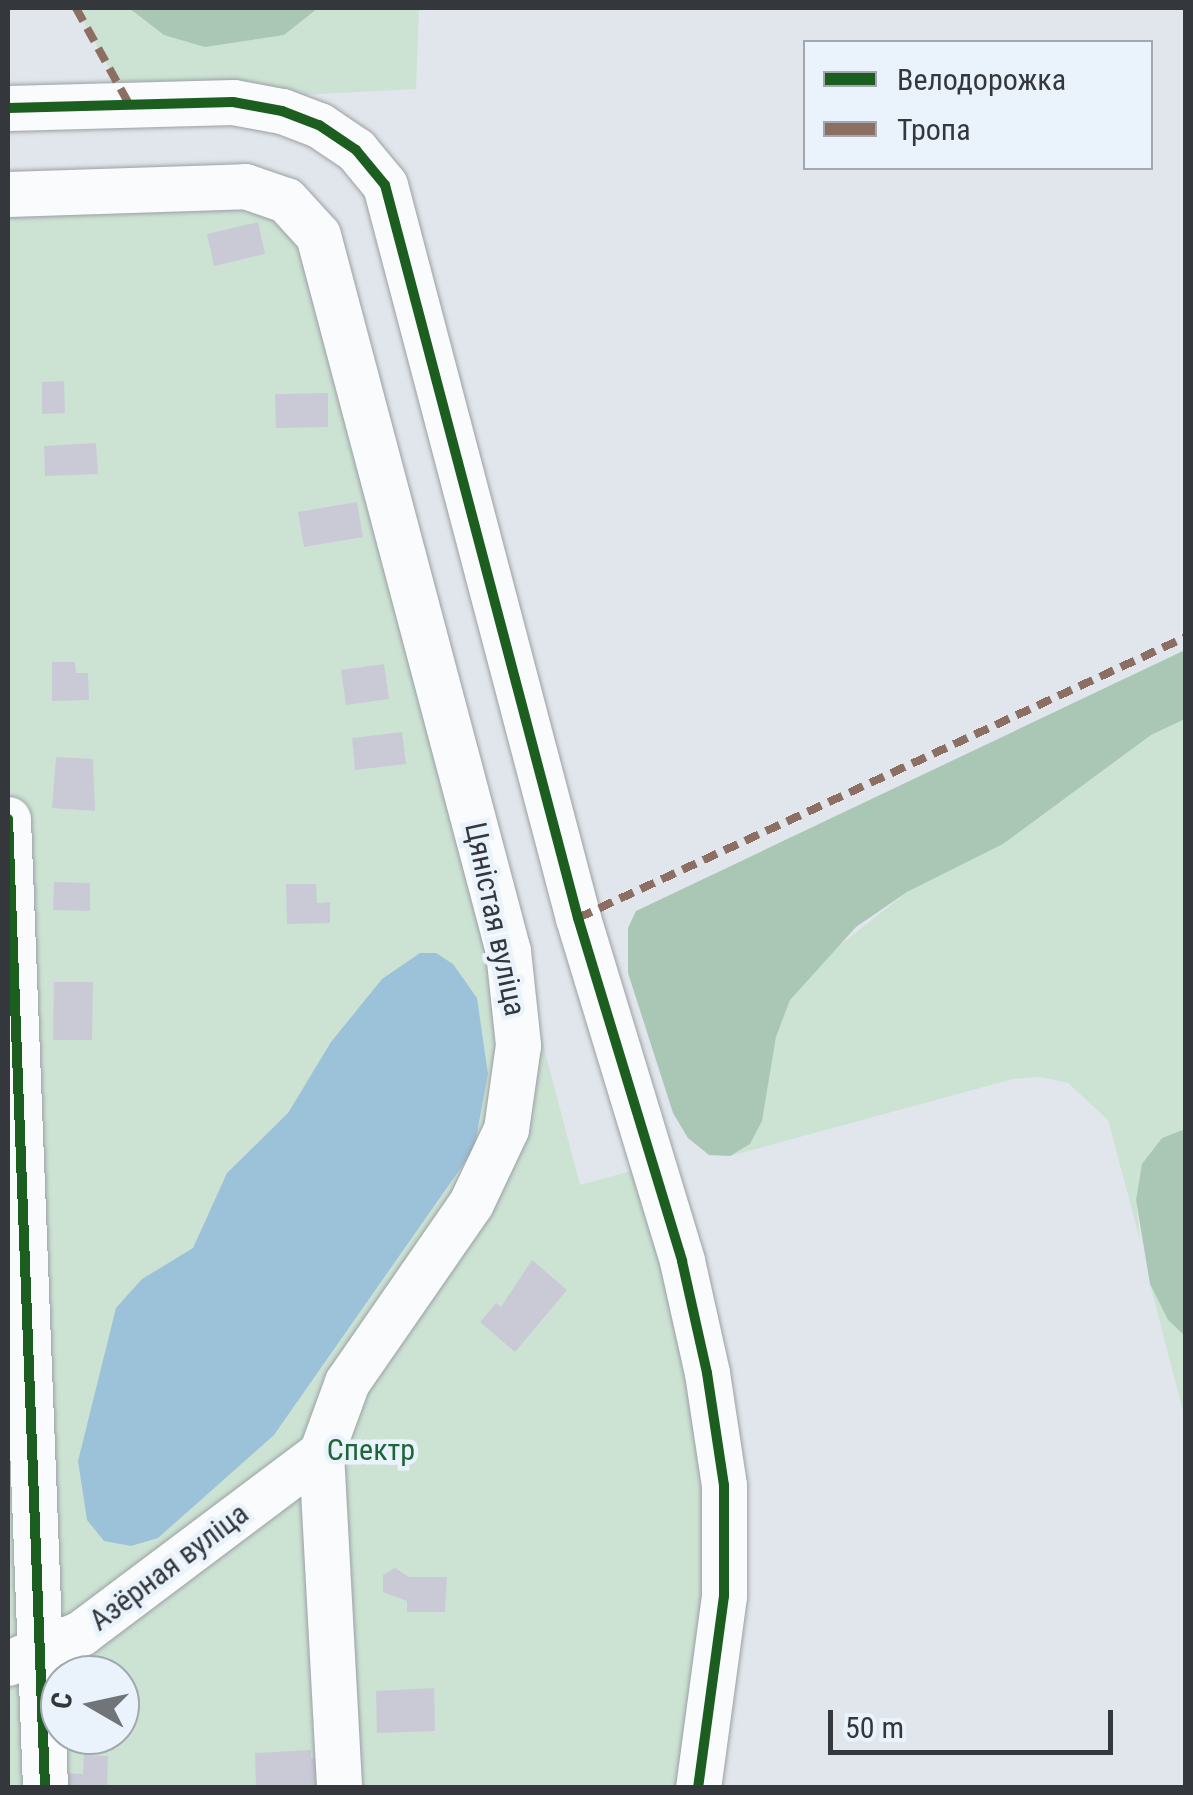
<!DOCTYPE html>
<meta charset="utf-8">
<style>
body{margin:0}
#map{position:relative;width:1193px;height:1795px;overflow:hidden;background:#e0e6eb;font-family:"Roboto Condensed",sans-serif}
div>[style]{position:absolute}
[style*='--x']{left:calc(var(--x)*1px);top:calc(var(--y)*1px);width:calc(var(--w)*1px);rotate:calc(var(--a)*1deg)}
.green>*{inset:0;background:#cce3d4}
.forest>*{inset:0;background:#aac6b5}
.water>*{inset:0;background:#9cc2da}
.building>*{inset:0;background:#c9cad6}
.roads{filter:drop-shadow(0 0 2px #9ca0a4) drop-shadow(0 0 2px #9ca0a4)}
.minor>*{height:45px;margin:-22.5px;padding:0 22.5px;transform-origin:22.5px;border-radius:22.5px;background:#fafbfc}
.quiet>*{height:8px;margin-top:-4px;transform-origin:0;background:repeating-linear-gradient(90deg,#8d6e63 0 15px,transparent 0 23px)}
.cycleway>*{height:10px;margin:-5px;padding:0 5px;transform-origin:5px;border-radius:5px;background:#1b5e20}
span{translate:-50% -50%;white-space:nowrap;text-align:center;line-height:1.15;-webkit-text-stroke:9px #eaf3fc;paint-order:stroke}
.street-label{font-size:30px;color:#34383c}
.park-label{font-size:30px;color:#1e6537}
.frame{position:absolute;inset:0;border:10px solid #34383c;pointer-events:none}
.legend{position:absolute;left:803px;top:40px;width:350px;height:130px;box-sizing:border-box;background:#eaf3fc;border:2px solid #a1a8af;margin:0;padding:12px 18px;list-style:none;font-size:30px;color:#34383c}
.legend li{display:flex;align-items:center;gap:20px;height:50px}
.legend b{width:50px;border:2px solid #a1a8af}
.north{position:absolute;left:40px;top:1655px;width:100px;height:100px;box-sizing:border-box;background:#eaf3fc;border:2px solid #a1a8af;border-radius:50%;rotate:279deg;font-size:28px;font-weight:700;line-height:40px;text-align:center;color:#34383c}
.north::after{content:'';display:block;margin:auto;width:35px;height:45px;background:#707579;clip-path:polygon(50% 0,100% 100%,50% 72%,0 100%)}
.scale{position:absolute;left:828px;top:1710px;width:285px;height:45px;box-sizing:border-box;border:5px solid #34383c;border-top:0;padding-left:12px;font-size:30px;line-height:35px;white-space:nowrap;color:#34383c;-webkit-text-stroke:8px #eaf3fc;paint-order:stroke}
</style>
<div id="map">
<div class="green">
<i style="clip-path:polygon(76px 8px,419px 8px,416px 89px,129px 104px)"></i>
<i style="clip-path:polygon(evenodd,197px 184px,330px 230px,580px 1185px,653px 1165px,707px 1373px,698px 1787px,8px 1788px,8px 194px,197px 184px,60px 1675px,120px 1675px,120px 1735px,60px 1735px,60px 1675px)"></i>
<i style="clip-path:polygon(1185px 719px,1185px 1129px,1162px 1138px,1136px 1200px,1140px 1240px,1108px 1120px,1068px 1083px,1041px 1077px,1013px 1079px,730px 1156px,750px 1144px,762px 1121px,776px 1037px,790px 1000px,817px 963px,907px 892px,1003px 844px,1151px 735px)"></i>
<i style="clip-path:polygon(1150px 1284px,1168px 1320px,1185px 1336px,1185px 1419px)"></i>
</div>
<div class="forest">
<i style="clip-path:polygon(129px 8px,318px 8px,284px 35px,205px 47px,164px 35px)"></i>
<i style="clip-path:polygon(1185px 650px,1185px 719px,1151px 735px,1003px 844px,907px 892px,856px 927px,790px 1000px,776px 1037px,762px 1121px,750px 1144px,730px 1156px,709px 1155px,688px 1138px,673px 1113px,628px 973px,628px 928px,636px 911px)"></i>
<i style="clip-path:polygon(1185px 1129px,1185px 1336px,1168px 1320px,1150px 1284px,1136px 1200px,1142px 1164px,1162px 1138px)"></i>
</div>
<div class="water">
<i style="clip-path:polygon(420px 953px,436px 953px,453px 964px,477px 998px,488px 1074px,474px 1149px,274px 1435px,158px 1538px,131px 1546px,104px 1541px,87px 1520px,78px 1461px,116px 1308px,142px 1279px,193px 1248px,227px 1173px,288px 1113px,331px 1042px,382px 979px)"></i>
</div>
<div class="building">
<i style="clip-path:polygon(258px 222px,265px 254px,214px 266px,207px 234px)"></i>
<i style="clip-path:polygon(64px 381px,65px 413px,42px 414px,42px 382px)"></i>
<i style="clip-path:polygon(328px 393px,328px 427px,276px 428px,275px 394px)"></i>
<i style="clip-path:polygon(96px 443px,98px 474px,45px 476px,44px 446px)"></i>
<i style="clip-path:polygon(357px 502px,363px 537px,304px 547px,298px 512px)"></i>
<i style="clip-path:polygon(52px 662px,75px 662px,76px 673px,88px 673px,89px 700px,52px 701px)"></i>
<i style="clip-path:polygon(384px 664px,389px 699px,346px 705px,341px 670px)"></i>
<i style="clip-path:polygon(402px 732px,406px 764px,355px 770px,352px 738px)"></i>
<i style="clip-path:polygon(56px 757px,93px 759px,95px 811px,52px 808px)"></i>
<i style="clip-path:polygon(54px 882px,90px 883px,90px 911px,53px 910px)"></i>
<i style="clip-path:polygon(286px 884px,316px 884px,317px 903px,330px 902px,330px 923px,287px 924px)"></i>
<i style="clip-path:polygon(54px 982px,93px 982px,92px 1040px,53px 1040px)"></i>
<i style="clip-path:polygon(532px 1260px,567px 1290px,515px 1352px,480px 1322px,496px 1303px,501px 1307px)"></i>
<i style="clip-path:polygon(395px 1568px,409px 1577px,447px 1577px,445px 1612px,407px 1612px,407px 1601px,383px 1592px,383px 1575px)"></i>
<i style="clip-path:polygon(434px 1688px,435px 1731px,377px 1733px,376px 1691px)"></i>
<i style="clip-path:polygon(311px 1750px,311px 1758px,327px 1758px,328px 1788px,256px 1788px,255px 1753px)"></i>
<i style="clip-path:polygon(84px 1755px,108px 1756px,107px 1788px,66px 1788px,66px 1773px,83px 1774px)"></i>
</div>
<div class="roads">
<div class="minor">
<i style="--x:8;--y:108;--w:225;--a:-1.5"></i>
<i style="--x:233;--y:102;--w:50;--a:10.4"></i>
<i style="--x:282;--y:111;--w:40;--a:21"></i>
<i style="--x:319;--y:125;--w:45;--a:34"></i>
<i style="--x:356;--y:150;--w:45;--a:50.4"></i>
<i style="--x:385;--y:185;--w:758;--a:75.25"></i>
<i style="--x:578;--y:918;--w:358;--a:73.1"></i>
<i style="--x:682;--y:1261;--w:115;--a:77.4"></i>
<i style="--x:707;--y:1373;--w:113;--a:81.4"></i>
<i style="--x:724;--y:1485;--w:111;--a:90"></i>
<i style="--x:724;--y:1596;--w:194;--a:97.7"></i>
<i style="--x:8;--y:194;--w:237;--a:-1.9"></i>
<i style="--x:245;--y:186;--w:43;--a:18.9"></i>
<i style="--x:286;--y:200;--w:47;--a:47.6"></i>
<i style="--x:318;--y:235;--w:741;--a:75.14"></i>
<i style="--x:508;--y:951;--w:95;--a:83.9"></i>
<i style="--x:518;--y:1045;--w:85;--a:98.1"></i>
<i style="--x:506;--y:1129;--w:82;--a:115.3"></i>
<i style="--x:471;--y:1203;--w:218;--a:124.7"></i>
<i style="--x:347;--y:1382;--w:76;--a:110.1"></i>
<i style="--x:321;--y:1453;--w:335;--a:86.9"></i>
<i style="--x:8;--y:819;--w:970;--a:87.81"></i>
<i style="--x:8;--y:1663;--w:79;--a:-22.3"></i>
<i style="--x:81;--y:1633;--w:300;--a:-36.9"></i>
</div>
</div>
<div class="quiet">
<i style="--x:76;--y:8;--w:110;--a:61.1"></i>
<i style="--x:578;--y:918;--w:670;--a:-24.81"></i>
</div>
<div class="cycleway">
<i style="--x:8;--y:108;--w:225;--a:-1.5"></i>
<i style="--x:233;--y:102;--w:50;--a:10.4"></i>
<i style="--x:282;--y:111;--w:40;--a:21"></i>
<i style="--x:319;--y:125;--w:45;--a:34"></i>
<i style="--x:356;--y:150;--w:45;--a:50.4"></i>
<i style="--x:385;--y:185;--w:758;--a:75.25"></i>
<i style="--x:578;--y:918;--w:358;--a:73.1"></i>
<i style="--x:682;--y:1261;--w:115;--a:77.4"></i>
<i style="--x:707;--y:1373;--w:113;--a:81.4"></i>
<i style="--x:724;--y:1485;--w:111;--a:90"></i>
<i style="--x:724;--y:1596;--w:194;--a:97.7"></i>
<i style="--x:8;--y:819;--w:970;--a:87.81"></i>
</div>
<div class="street-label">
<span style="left:495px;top:919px;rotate:78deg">Цяністая вуліца</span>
<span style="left:169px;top:1567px;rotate:-37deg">Азёрная вуліца</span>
</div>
<div class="park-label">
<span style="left:371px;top:1450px">Спектр</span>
</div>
<div class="frame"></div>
<ul class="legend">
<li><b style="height:12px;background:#1b5e20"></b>Велодорожка</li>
<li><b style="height:12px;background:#8d6e63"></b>Тропа</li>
</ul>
<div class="north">С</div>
<div class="scale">50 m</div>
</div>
